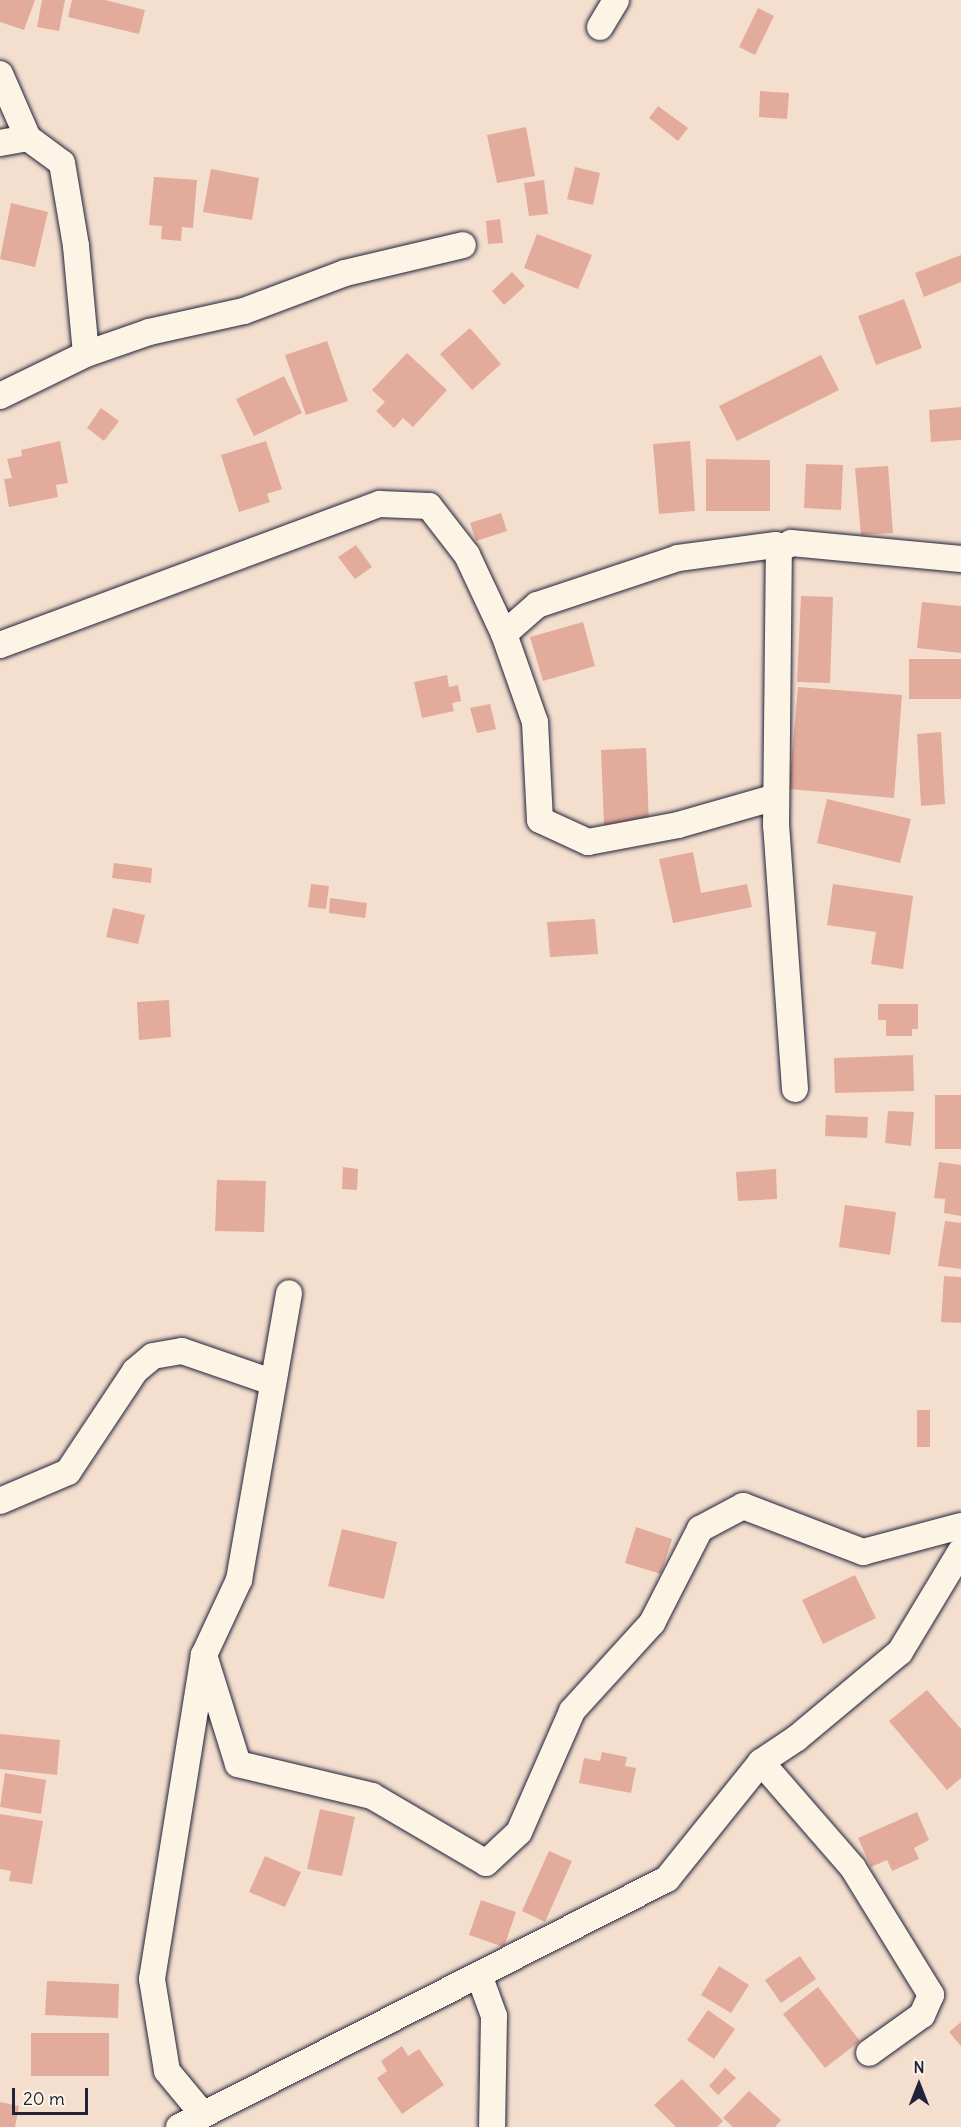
<!DOCTYPE html>
<style>
body{margin:0}
#map{position:relative;width:961px;height:2127px;overflow:hidden;background:#f4dfcf;font-family:Delius,sans-serif}
div>[style]{position:absolute}
[style*='--x']{left:calc(var(--x)*1px);top:calc(var(--y)*1px);width:calc(var(--w)*1px);rotate:calc(var(--a)*1deg)}
.building>*{inset:0;background:#e3ab9b}
.roads{filter:drop-shadow(0 0 2px #22223b) drop-shadow(0 0 2px #22223b)}
.minor>*{height:26px;margin:-13px;padding:0 13px;transform-origin:13px;border-radius:13px;background:#fcf5e5}
span{translate:-50% -50%;white-space:nowrap;text-align:center;line-height:1.15;-webkit-text-stroke:5px #fcf5e5;paint-order:stroke}
.north{position:absolute;left:889px;top:2055px;width:60px;height:60px;-webkit-text-stroke:4px #fcf5e5;paint-order:stroke;rotate:0deg;font-size:16px;font-weight:700;line-height:24px;text-align:center;color:#22223b}
.north::after{content:'';display:block;margin:auto;width:21px;height:27px;background:#22223b;clip-path:polygon(50% 0,100% 100%,50% 72%,0 100%)}
.scale{position:absolute;left:12px;top:2088px;width:76px;height:27px;box-sizing:border-box;border:3px solid #22223b;border-top:0;padding-left:8px;font-size:18px;line-height:21px;white-space:nowrap;color:#22223b;-webkit-text-stroke:4px #fcf5e5;paint-order:stroke}
</style>
<div id="map">
<div class="building">
<i style="clip-path:polygon(0 0,35px 0,24px 30px,0 22px)"></i>
<i style="clip-path:polygon(42px 0,65px 0,59px 31px,37px 27px)"></i>
<i style="clip-path:polygon(72px 0,105px 0,145px 10px,139px 34px,68px 17px)"></i>
<i style="clip-path:polygon(758px 8px,774px 16px,755px 55px,739px 47px)"></i>
<i style="clip-path:polygon(760px 91px,789px 93px,787px 119px,759px 117px)"></i>
<i style="clip-path:polygon(658px 106px,688px 128px,678px 141px,649px 118px)"></i>
<i style="clip-path:polygon(526px 127px,535px 176px,497px 183px,487px 135px)"></i>
<i style="clip-path:polygon(575px 167px,600px 173px,593px 205px,567px 199px)"></i>
<i style="clip-path:polygon(211px 169px,259px 178px,252px 220px,203px 212px)"></i>
<i style="clip-path:polygon(154px 177px,197px 180px,193px 228px,182px 227px,181px 241px,161px 239px,162px 226px,149px 225px)"></i>
<i style="clip-path:polygon(544px 180px,548px 214px,529px 216px,524px 183px)"></i>
<i style="clip-path:polygon(11px 203px,48px 212px,35px 267px,0 259px)"></i>
<i style="clip-path:polygon(500px 219px,503px 243px,488px 244px,486px 221px)"></i>
<i style="clip-path:polygon(537px 234px,592px 255px,578px 289px,524px 268px)"></i>
<i style="clip-path:polygon(961px 255px,961px 282px,924px 297px,915px 273px)"></i>
<i style="clip-path:polygon(512px 272px,525px 286px,504px 305px,492px 291px)"></i>
<i style="clip-path:polygon(904px 299px,922px 348px,876px 365px,858px 316px)"></i>
<i style="clip-path:polygon(470px 328px,501px 364px,472px 390px,440px 354px)"></i>
<i style="clip-path:polygon(327px 341px,348px 401px,306px 415px,285px 355px)"></i>
<i style="clip-path:polygon(407px 353px,447px 390px,413px 427px,403px 418px,394px 428px,376px 411px,385px 402px,372px 390px)"></i>
<i style="clip-path:polygon(821px 355px,839px 390px,737px 441px,719px 406px)"></i>
<i style="clip-path:polygon(284px 376px,302px 413px,254px 436px,236px 399px)"></i>
<i style="clip-path:polygon(961px 407px,961px 440px,931px 442px,929px 410px)"></i>
<i style="clip-path:polygon(101px 408px,119px 421px,104px 441px,87px 428px)"></i>
<i style="clip-path:polygon(60px 441px,68px 483px,56px 485px,58px 497px,9px 507px,4px 479px,12px 478px,7px 459px,22px 456px,21px 450px)"></i>
<i style="clip-path:polygon(266px 441px,282px 489px,267px 494px,270px 502px,239px 512px,221px 455px)"></i>
<i style="clip-path:polygon(690px 441px,695px 511px,659px 514px,653px 444px)"></i>
<i style="clip-path:polygon(706px 459px,770px 460px,770px 511px,706px 511px)"></i>
<i style="clip-path:polygon(806px 464px,843px 465px,841px 510px,804px 508px)"></i>
<i style="clip-path:polygon(888px 466px,893px 533px,861px 535px,855px 468px)"></i>
<i style="clip-path:polygon(501px 513px,507px 531px,476px 541px,470px 523px)"></i>
<i style="clip-path:polygon(356px 545px,372px 567px,355px 579px,338px 557px)"></i>
<i style="clip-path:polygon(801px 596px,833px 597px,830px 683px,797px 682px)"></i>
<i style="clip-path:polygon(922px 602px,961px 606px,961px 653px,917px 648px)"></i>
<i style="clip-path:polygon(583px 622px,595px 666px,543px 681px,530px 637px)"></i>
<i style="clip-path:polygon(909px 659px,961px 659px,961px 699px,909px 699px)"></i>
<i style="clip-path:polygon(447px 675px,449px 687px,458px 685px,461px 701px,452px 703px,454px 711px,422px 718px,414px 682px)"></i>
<i style="clip-path:polygon(798px 687px,902px 695px,894px 798px,789px 789px)"></i>
<i style="clip-path:polygon(490px 704px,496px 729px,477px 733px,470px 708px)"></i>
<i style="clip-path:polygon(941px 732px,945px 804px,921px 806px,917px 734px)"></i>
<i style="clip-path:polygon(646px 748px,649px 823px,604px 825px,601px 750px)"></i>
<i style="clip-path:polygon(827px 799px,911px 819px,900px 863px,817px 843px)"></i>
<i style="clip-path:polygon(693px 852px,701px 893px,747px 884px,752px 907px,673px 923px,659px 859px)"></i>
<i style="clip-path:polygon(114px 863px,152px 868px,151px 883px,112px 878px)"></i>
<i style="clip-path:polygon(311px 884px,329px 886px,326px 909px,308px 907px)"></i>
<i style="clip-path:polygon(833px 884px,913px 896px,903px 969px,871px 964px,876px 932px,827px 925px)"></i>
<i style="clip-path:polygon(330px 898px,367px 903px,365px 918px,329px 913px)"></i>
<i style="clip-path:polygon(113px 908px,145px 915px,138px 944px,106px 937px)"></i>
<i style="clip-path:polygon(595px 919px,598px 954px,550px 957px,547px 922px)"></i>
<i style="clip-path:polygon(169px 1000px,171px 1037px,139px 1040px,137px 1002px)"></i>
<i style="clip-path:polygon(878px 1004px,918px 1004px,918px 1029px,912px 1029px,912px 1036px,886px 1036px,886px 1020px,878px 1020px)"></i>
<i style="clip-path:polygon(913px 1055px,914px 1091px,835px 1093px,834px 1058px)"></i>
<i style="clip-path:polygon(935px 1095px,961px 1095px,961px 1149px,935px 1149px)"></i>
<i style="clip-path:polygon(888px 1111px,914px 1112px,911px 1146px,885px 1143px)"></i>
<i style="clip-path:polygon(826px 1115px,868px 1117px,867px 1138px,825px 1136px)"></i>
<i style="clip-path:polygon(939px 1162px,961px 1165px,961px 1216px,944px 1213px,945px 1199px,934px 1198px)"></i>
<i style="clip-path:polygon(343px 1167px,358px 1169px,357px 1190px,342px 1189px)"></i>
<i style="clip-path:polygon(776px 1169px,777px 1199px,738px 1201px,736px 1172px)"></i>
<i style="clip-path:polygon(217px 1180px,266px 1181px,264px 1232px,215px 1231px)"></i>
<i style="clip-path:polygon(845px 1205px,896px 1212px,890px 1255px,839px 1247px)"></i>
<i style="clip-path:polygon(945px 1221px,961px 1223px,961px 1269px,938px 1266px)"></i>
<i style="clip-path:polygon(944px 1276px,961px 1277px,961px 1323px,941px 1322px)"></i>
<i style="clip-path:polygon(917px 1410px,930px 1410px,930px 1447px,917px 1447px)"></i>
<i style="clip-path:polygon(636px 1527px,672px 1539px,661px 1574px,625px 1563px)"></i>
<i style="clip-path:polygon(342px 1529px,397px 1542px,384px 1599px,328px 1586px)"></i>
<i style="clip-path:polygon(855px 1575px,876px 1618px,823px 1644px,802px 1600px)"></i>
<i style="clip-path:polygon(927px 1690px,961px 1729px,961px 1778px,947px 1790px,889px 1721px)"></i>
<i style="clip-path:polygon(0 1734px,60px 1740px,57px 1775px,0 1769px)"></i>
<i style="clip-path:polygon(602px 1752px,627px 1757px,625px 1766px,636px 1768px,631px 1793px,579px 1783px,584px 1758px,600px 1761px)"></i>
<i style="clip-path:polygon(5px 1773px,46px 1780px,41px 1814px,0 1807px)"></i>
<i style="clip-path:polygon(320px 1809px,355px 1817px,342px 1876px,307px 1869px)"></i>
<i style="clip-path:polygon(917px 1812px,929px 1840px,914px 1848px,919px 1859px,892px 1871px,887px 1860px,871px 1867px,858px 1838px)"></i>
<i style="clip-path:polygon(0 1814px,43px 1821px,32px 1884px,9px 1881px,11px 1871px,0 1869px)"></i>
<i style="clip-path:polygon(549px 1851px,572px 1861px,545px 1922px,522px 1911px)"></i>
<i style="clip-path:polygon(265px 1856px,301px 1872px,285px 1907px,249px 1892px)"></i>
<i style="clip-path:polygon(481px 1900px,516px 1912px,504px 1947px,469px 1935px)"></i>
<i style="clip-path:polygon(800px 1956px,816px 1979px,781px 2003px,765px 1980px)"></i>
<i style="clip-path:polygon(719px 1966px,749px 1985px,731px 2013px,701px 1995px)"></i>
<i style="clip-path:polygon(47px 1981px,119px 1984px,118px 2018px,45px 2015px)"></i>
<i style="clip-path:polygon(818px 1987px,860px 2041px,825px 2068px,783px 2014px)"></i>
<i style="clip-path:polygon(708px 2010px,735px 2029px,714px 2059px,687px 2040px)"></i>
<i style="clip-path:polygon(961px 2022px,961px 2046px,949px 2032px)"></i>
<i style="clip-path:polygon(31px 2033px,109px 2033px,109px 2076px,31px 2076px)"></i>
<i style="clip-path:polygon(402px 2046px,408px 2056px,419px 2049px,444px 2085px,402px 2114px,377px 2078px,387px 2071px,381px 2061px)"></i>
<i style="clip-path:polygon(725px 2068px,736px 2078px,718px 2095px,709px 2086px)"></i>
<i style="clip-path:polygon(682px 2079px,723px 2121px,717px 2127px,676px 2127px,654px 2105px)"></i>
<i style="clip-path:polygon(749px 2091px,781px 2120px,775px 2127px,733px 2127px,723px 2118px)"></i>
<i style="clip-path:polygon(0 2102px,19px 2106px,15px 2127px,0 2127px)"></i>
</div>
<div class="roads">
<div class="minor">
<i style="--x:600;--y:27;--w:31;--a:-59"></i>
<i style="--x:0;--y:74;--w:70;--a:66.4"></i>
<i style="--x:28;--y:138;--w:28;--a:170"></i>
<i style="--x:28;--y:138;--w:42;--a:36.3"></i>
<i style="--x:62;--y:163;--w:84;--a:80.4"></i>
<i style="--x:76;--y:246;--w:108;--a:84.7"></i>
<i style="--x:0;--y:396;--w:96;--a:-26"></i>
<i style="--x:86;--y:354;--w:67;--a:-19.2"></i>
<i style="--x:149;--y:332;--w:97;--a:-12.5"></i>
<i style="--x:244;--y:311;--w:108;--a:-20.6"></i>
<i style="--x:345;--y:273;--w:121;--a:-13.3"></i>
<i style="--x:504;--y:634;--w:44;--a:-41.3"></i>
<i style="--x:537;--y:605;--w:149;--a:-18.4"></i>
<i style="--x:678;--y:558;--w:99;--a:-7.6"></i>
<i style="--x:776;--y:545;--w:6;--a:59"></i>
<i style="--x:0;--y:645;--w:405;--a:-20.4"></i>
<i style="--x:380;--y:504;--w:49;--a:2.3"></i>
<i style="--x:429;--y:506;--w:62;--a:52.2"></i>
<i style="--x:467;--y:555;--w:87;--a:64.9"></i>
<i style="--x:504;--y:634;--w:93;--a:70.6"></i>
<i style="--x:535;--y:722;--w:98;--a:87.1"></i>
<i style="--x:540;--y:820;--w:53;--a:24.6"></i>
<i style="--x:588;--y:842;--w:92;--a:-10.7"></i>
<i style="--x:678;--y:825;--w:102;--a:-15.9"></i>
<i style="--x:795;--y:1089;--w:264;--a:-94.1"></i>
<i style="--x:776;--y:826;--w:276;--a:-89.4"></i>
<i style="--x:779;--y:550;--w:14;--a:-30"></i>
<i style="--x:791;--y:543;--w:171;--a:5.4"></i>
<i style="--x:0;--y:1501;--w:74;--a:-23.1"></i>
<i style="--x:68;--y:1472;--w:121;--a:-56.4"></i>
<i style="--x:135;--y:1371;--w:23;--a:-40"></i>
<i style="--x:153;--y:1356;--w:29;--a:-10"></i>
<i style="--x:182;--y:1351;--w:95;--a:19"></i>
<i style="--x:204;--y:1655;--w:114;--a:72.7"></i>
<i style="--x:238;--y:1764;--w:138;--a:13.4"></i>
<i style="--x:372;--y:1796;--w:132;--a:30.4"></i>
<i style="--x:486;--y:1863;--w:45;--a:-43.2"></i>
<i style="--x:519;--y:1832;--w:132;--a:-66.3"></i>
<i style="--x:572;--y:1711;--w:119;--a:-47.7"></i>
<i style="--x:652;--y:1623;--w:106;--a:-62.9"></i>
<i style="--x:700;--y:1529;--w:49;--a:-28.1"></i>
<i style="--x:743;--y:1506;--w:129;--a:21"></i>
<i style="--x:863;--y:1552;--w:101;--a:-14.9"></i>
<i style="--x:761;--y:1762;--w:140;--a:49"></i>
<i style="--x:853;--y:1868;--w:149;--a:58.4"></i>
<i style="--x:931;--y:1995;--w:22;--a:114"></i>
<i style="--x:922;--y:2015;--w:65;--a:144.4"></i>
<i style="--x:479;--y:1975;--w:44;--a:69.9"></i>
<i style="--x:494;--y:2016;--w:111;--a:91"></i>
<i style="--x:201;--y:2112;--w:53;--a:-129.7"></i>
<i style="--x:167;--y:2071;--w:93;--a:-99.3"></i>
<i style="--x:152;--y:1979;--w:328;--a:-80.9"></i>
<i style="--x:204;--y:1655;--w:83;--a:-65"></i>
<i style="--x:239;--y:1580;--w:291;--a:-80.1"></i>
<i style="--x:179;--y:2127;--w:547;--a:-26.94"></i>
<i style="--x:667;--y:1879;--w:150;--a:-51.2"></i>
<i style="--x:761;--y:1762;--w:43;--a:-33.7"></i>
<i style="--x:797;--y:1738;--w:134;--a:-39.9"></i>
<i style="--x:900;--y:1652;--w:118;--a:-58.9"></i>
</div>
</div>
<div class="north">N</div>
<div class="scale">20 m</div>
</div>
